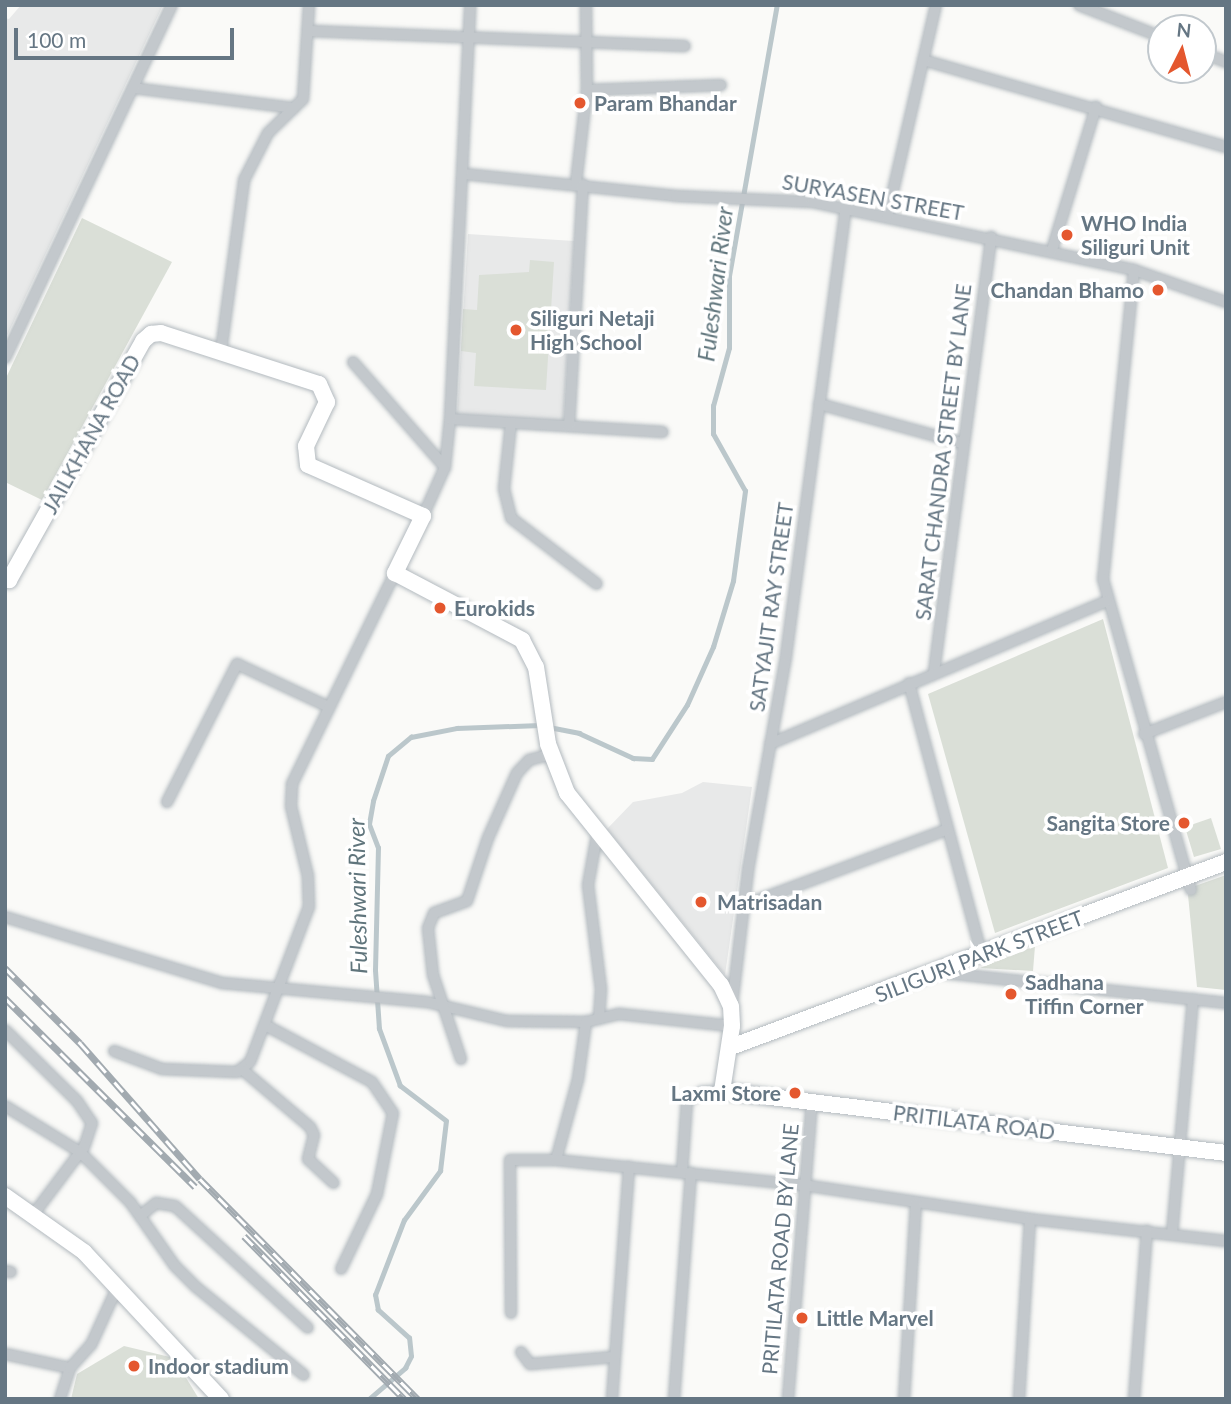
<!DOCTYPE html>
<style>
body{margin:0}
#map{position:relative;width:1231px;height:1404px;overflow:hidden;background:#fafaf8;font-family:Lato,sans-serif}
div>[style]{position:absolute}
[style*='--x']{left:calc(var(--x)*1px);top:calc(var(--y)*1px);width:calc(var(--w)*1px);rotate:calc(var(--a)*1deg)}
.built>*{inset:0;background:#e8e9e9}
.green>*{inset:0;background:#dadfd7}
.stream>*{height:4.5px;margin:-2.25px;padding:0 2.25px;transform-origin:2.25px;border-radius:2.25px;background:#bbc7cb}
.roads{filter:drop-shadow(0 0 2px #b3babf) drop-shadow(0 0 2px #b3babf)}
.street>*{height:10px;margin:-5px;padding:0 5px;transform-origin:5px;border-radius:5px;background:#c3c8cc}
.secondary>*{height:16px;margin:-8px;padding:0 8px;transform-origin:8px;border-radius:8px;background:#fff}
.rail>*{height:7px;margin-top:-3.5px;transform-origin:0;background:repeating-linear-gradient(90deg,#fff 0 13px,#a2aab0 0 26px);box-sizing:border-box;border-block:2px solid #a2aab0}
.dots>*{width:19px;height:19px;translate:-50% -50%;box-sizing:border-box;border:4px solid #fff;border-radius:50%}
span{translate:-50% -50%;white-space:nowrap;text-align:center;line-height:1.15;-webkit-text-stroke:7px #fff;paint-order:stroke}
.poi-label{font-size:21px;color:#657683;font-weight:700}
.left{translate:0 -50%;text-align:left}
.right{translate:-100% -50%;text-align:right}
.street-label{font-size:21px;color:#657683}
.water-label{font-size:23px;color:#60757c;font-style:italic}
.frame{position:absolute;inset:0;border:7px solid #657683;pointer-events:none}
.north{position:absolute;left:1147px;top:14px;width:70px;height:70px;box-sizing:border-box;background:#fff;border:2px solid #c1c8cd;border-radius:50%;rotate:6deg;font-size:19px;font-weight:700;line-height:28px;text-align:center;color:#657683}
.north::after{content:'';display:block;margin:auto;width:24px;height:32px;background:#e4572e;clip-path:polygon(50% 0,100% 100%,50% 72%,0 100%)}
.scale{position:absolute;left:14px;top:28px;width:220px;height:32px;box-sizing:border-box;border:4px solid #657683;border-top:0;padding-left:9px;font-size:21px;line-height:24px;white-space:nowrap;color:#657683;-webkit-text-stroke:5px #fff;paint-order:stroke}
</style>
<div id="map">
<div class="built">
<i style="clip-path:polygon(21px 5px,163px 5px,5px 340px,5px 18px,9px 19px)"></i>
<i style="clip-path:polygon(468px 234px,574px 241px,563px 423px,457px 417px)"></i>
<i style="clip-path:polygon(703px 782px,752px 787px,725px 975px,607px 829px,633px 802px,682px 793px)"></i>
</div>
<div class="green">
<i style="clip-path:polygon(82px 218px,172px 262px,42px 500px,5px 482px,5px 380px)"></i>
<i style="clip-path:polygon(530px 260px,554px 262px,546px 390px,474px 386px,476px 353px,461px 351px,463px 309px,477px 310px,479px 275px,529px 272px)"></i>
<i style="clip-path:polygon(1103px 619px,1168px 868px,995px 933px,928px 694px)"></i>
<i style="clip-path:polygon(1211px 818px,1221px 849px,1194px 857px,1185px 827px)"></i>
<i style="clip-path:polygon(1226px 875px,1226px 990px,1197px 987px,1188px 895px,1195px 886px)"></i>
<i style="clip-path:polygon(1035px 946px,1033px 971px,980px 968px)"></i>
<i style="clip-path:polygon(124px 1346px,174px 1358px,199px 1399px,71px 1399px,77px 1374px)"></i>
</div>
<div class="stream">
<i style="--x:549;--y:727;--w:31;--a:11"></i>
<i style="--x:579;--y:733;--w:60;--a:24.8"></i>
<i style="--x:633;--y:758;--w:19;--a:3"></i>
<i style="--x:652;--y:759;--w:64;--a:-57.1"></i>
<i style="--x:687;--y:705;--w:64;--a:-65.9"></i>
<i style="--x:713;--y:647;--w:69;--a:-73.1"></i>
<i style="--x:733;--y:581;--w:91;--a:-82.4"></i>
<i style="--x:745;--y:491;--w:65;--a:-119.3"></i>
<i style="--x:713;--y:434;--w:28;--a:-90"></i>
<i style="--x:713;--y:406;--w:60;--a:-74.6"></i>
<i style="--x:729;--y:348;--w:72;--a:-90"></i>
<i style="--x:729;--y:276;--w:275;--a:-80"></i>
<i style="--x:369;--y:1399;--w:48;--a:-40.7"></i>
<i style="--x:405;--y:1368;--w:13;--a:-63"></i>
<i style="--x:411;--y:1356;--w:18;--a:-96"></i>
<i style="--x:409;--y:1338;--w:42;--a:-137.9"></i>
<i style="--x:378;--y:1310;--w:15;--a:-101"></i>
<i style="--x:375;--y:1295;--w:80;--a:-68.9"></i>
<i style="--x:404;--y:1220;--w:61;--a:-53.7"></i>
<i style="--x:440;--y:1171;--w:50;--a:-83.2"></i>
<i style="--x:446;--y:1121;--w:58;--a:-142.7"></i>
<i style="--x:400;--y:1086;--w:61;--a:-110.2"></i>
<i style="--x:379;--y:1029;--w:59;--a:-93.9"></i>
<i style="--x:375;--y:970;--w:122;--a:-88.6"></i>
<i style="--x:378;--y:848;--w:26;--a:-111"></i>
<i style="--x:369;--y:824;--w:23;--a:-80"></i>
<i style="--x:373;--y:801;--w:47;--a:-71.6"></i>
<i style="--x:388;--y:756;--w:30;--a:-40"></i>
<i style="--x:411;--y:737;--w:47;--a:-11.1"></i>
<i style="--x:457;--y:728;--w:83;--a:-2.1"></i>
</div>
<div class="roads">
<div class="street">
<i style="--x:1079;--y:5;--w:88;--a:21.3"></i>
<i style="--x:309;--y:31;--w:376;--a:2.3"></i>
<i style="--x:1203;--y:53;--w:25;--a:21"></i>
<i style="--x:923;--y:60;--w:315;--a:16"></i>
<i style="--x:133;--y:88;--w:162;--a:7.1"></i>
<i style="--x:587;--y:90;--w:134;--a:-2.1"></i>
<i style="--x:464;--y:174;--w:213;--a:5.9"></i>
<i style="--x:676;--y:196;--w:136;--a:2.5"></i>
<i style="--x:812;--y:202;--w:329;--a:11.9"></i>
<i style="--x:1134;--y:270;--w:97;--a:19.2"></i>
<i style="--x:576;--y:183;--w:94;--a:-83.3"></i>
<i style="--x:587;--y:90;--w:85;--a:-90.7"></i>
<i style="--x:887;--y:217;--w:218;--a:-77"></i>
<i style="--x:1052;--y:250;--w:150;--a:-72.9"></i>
<i style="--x:1134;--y:270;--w:311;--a:95.7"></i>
<i style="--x:1103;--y:579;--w:323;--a:74.2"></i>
<i style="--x:221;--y:351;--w:173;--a:-82.3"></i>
<i style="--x:244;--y:180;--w:53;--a:-62.9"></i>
<i style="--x:268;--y:133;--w:49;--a:-44.2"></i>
<i style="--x:303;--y:99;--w:94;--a:-86.3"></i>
<i style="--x:5;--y:358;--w:391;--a:-64.7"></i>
<i style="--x:353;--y:362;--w:140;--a:48.8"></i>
<i style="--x:819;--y:404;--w:148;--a:15.3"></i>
<i style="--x:450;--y:419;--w:213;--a:3.5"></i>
<i style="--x:511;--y:423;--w:66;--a:96.1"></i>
<i style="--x:504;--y:489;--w:30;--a:76"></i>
<i style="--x:511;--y:518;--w:108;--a:37.5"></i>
<i style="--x:569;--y:426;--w:242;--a:-86.7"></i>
<i style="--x:423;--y:516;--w:54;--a:-65.8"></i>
<i style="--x:445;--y:467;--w:48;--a:-84.1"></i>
<i style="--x:450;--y:419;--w:414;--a:-87.2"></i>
<i style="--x:934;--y:672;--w:439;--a:-82.5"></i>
<i style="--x:909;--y:683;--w:282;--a:75"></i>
<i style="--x:1144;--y:734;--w:88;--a:-21.3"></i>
<i style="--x:770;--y:744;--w:366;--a:-23"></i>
<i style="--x:167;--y:802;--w:155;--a:-63.1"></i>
<i style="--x:237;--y:664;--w:102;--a:25.1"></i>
<i style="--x:597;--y:835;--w:51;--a:100.2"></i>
<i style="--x:588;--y:885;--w:105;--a:82.9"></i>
<i style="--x:601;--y:989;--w:30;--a:94"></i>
<i style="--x:745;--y:905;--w:215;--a:-20.5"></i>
<i style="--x:5;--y:917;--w:227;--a:16.9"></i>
<i style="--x:222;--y:983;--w:206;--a:5.3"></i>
<i style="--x:427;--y:1002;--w:82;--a:13.4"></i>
<i style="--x:507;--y:1021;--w:79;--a:0.7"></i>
<i style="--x:586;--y:1022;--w:34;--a:-14"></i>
<i style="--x:619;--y:1014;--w:114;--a:6.1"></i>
<i style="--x:936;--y:972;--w:292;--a:6.1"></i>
<i style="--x:732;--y:1005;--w:136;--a:-83.2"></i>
<i style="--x:748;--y:870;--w:217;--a:-79.9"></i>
<i style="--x:786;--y:656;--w:451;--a:-82.4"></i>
<i style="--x:265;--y:1025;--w:121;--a:28"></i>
<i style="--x:372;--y:1082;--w:37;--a:56"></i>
<i style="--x:393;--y:1113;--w:83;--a:101.2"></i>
<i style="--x:377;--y:1194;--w:83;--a:115.6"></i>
<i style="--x:5;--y:1030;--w:101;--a:44.6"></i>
<i style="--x:77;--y:1101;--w:27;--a:56"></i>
<i style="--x:92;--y:1123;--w:25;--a:108"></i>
<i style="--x:84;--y:1147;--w:85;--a:126.9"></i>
<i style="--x:114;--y:1051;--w:51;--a:20.6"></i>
<i style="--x:162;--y:1069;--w:75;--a:2.3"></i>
<i style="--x:237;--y:1072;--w:16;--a:-38"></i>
<i style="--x:250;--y:1062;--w:166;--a:-69.2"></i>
<i style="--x:309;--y:907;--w:31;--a:-92"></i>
<i style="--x:308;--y:876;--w:72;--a:-103.7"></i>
<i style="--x:291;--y:806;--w:22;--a:-87"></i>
<i style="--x:292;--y:784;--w:235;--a:-64"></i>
<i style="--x:461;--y:1059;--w:89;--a:-108.4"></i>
<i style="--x:433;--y:975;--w:47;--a:-96.1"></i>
<i style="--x:428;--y:928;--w:16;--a:-68"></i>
<i style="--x:434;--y:913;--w:35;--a:-20"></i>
<i style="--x:467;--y:901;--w:66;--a:-71.6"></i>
<i style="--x:488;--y:838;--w:71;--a:-66"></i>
<i style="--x:517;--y:773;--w:18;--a:-47"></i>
<i style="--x:529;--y:760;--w:23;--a:-15"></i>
<i style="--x:244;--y:1071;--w:87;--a:40.3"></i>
<i style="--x:310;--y:1127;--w:9;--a:63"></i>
<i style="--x:314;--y:1135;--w:25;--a:104"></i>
<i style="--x:308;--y:1159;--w:35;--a:43"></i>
<i style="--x:5;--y:1106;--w:88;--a:31.5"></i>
<i style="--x:80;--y:1152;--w:71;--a:45"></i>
<i style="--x:130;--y:1202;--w:78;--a:54.9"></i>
<i style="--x:175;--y:1266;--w:30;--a:45"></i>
<i style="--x:196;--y:1287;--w:139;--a:39.2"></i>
<i style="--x:556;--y:1160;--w:84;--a:-74.8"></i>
<i style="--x:578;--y:1079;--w:58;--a:-82"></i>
<i style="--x:682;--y:1172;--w:71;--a:-86"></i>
<i style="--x:687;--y:1101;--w:17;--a:-31"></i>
<i style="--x:702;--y:1092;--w:20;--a:-3"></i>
<i style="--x:140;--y:1216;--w:21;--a:-39"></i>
<i style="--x:156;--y:1203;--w:19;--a:9"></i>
<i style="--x:175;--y:1206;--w:180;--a:42.5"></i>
<i style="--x:1172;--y:1234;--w:236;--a:-84.9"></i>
<i style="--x:5;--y:1271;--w:6;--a:9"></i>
<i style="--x:511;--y:1313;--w:153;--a:-90.4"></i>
<i style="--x:510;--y:1160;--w:46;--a:0"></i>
<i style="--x:556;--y:1160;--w:248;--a:5.8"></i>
<i style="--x:803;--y:1185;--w:230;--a:8.5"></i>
<i style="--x:1030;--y:1219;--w:197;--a:6.4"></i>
<i style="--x:521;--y:1352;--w:15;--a:53"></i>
<i style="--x:530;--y:1364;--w:84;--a:-4.8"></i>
<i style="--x:5;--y:1354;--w:66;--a:12.2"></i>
<i style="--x:60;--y:1399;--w:33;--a:-72"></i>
<i style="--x:70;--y:1368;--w:31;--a:-48"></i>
<i style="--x:91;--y:1345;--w:63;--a:-65.5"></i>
<i style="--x:612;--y:1399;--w:233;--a:-85.8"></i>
<i style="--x:674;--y:1399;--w:227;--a:-85.7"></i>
<i style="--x:788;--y:1399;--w:298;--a:-85.4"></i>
<i style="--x:904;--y:1399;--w:195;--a:-86.5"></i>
<i style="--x:1019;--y:1399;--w:180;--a:-86.5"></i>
<i style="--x:1134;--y:1399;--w:169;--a:-85.6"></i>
</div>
<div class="secondary">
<i style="--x:5;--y:576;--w:6;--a:45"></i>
<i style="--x:9;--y:580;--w:274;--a:-60.7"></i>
<i style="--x:143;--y:341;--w:11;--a:-41"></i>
<i style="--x:151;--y:334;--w:10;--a:-6"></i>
<i style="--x:161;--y:333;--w:166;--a:17.9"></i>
<i style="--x:319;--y:384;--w:20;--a:66"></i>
<i style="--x:327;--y:402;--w:49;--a:115.5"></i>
<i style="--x:306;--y:446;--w:19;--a:84"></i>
<i style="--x:308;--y:465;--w:126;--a:23.9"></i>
<i style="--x:423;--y:516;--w:64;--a:116.2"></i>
<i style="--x:395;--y:573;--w:144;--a:27.8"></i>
<i style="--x:522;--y:640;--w:30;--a:63"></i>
<i style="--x:536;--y:667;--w:78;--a:81.1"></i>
<i style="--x:548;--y:744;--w:53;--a:68.8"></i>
<i style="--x:567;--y:793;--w:246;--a:51.3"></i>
<i style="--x:721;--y:985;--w:23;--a:65"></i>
<i style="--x:731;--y:1006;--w:20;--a:87"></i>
<i style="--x:732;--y:1026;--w:66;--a:98.7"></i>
<i style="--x:722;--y:1091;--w:508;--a:7.01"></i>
<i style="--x:731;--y:1047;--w:528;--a:-20.49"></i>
<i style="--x:5;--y:1196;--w:97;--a:35.3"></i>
<i style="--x:84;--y:1252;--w:201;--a:47"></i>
</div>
</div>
<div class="rail">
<i style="--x:5;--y:968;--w:106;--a:45"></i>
<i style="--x:80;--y:1043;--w:181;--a:48.6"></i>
<i style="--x:200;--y:1179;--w:310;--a:45.3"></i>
<i style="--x:5;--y:998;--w:268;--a:44.8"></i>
<i style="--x:244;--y:1236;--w:228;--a:45.5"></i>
</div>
<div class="dots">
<i style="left:580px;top:103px;background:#e4572e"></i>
<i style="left:1067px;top:235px;background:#e4572e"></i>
<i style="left:1158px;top:290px;background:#e4572e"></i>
<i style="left:516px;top:330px;background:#e4572e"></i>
<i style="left:440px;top:608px;background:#e4572e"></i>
<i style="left:1184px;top:823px;background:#e4572e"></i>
<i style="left:701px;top:902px;background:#e4572e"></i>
<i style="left:1011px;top:994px;background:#e4572e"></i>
<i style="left:795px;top:1093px;background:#e4572e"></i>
<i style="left:802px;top:1318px;background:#e4572e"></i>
<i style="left:134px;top:1366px;background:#e4572e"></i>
</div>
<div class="poi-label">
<span class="left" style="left:594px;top:103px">Param Bhandar</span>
<span class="left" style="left:1081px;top:235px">WHO India<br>Siliguri Unit</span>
<span class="right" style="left:1144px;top:290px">Chandan Bhamo</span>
<span class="left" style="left:530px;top:330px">Siliguri Netaji<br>High School</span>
<span class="left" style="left:454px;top:608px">Eurokids</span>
<span class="right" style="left:1170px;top:823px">Sangita Store</span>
<span class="left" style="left:717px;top:902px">Matrisadan</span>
<span class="left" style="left:1025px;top:994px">Sadhana<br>Tiffin Corner</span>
<span class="right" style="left:781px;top:1093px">Laxmi Store</span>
<span class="left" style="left:816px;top:1318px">Little Marvel</span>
<span class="left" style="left:148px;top:1366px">Indoor stadium</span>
</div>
<div class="street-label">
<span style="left:873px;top:197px;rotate:10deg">SURYASEN STREET</span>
<span style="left:91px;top:434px;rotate:-61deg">JAILKHANA ROAD</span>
<span style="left:943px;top:452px;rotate:-83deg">SARAT CHANDRA STREET BY LANE</span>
<span style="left:771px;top:607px;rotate:-82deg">SATYAJIT RAY STREET</span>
<span style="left:979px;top:956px;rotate:-21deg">SILIGURI PARK STREET</span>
<span style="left:974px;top:1122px;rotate:7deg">PRITILATA ROAD</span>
<span style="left:780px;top:1249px;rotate:-85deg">PRITILATA ROAD BY LANE</span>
</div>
<div class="water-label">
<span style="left:715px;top:284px;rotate:-83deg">Fuleshwari River</span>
<span style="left:357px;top:896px;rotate:-91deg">Fuleshwari River</span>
</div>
<div class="frame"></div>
<div class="north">N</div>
<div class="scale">100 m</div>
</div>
